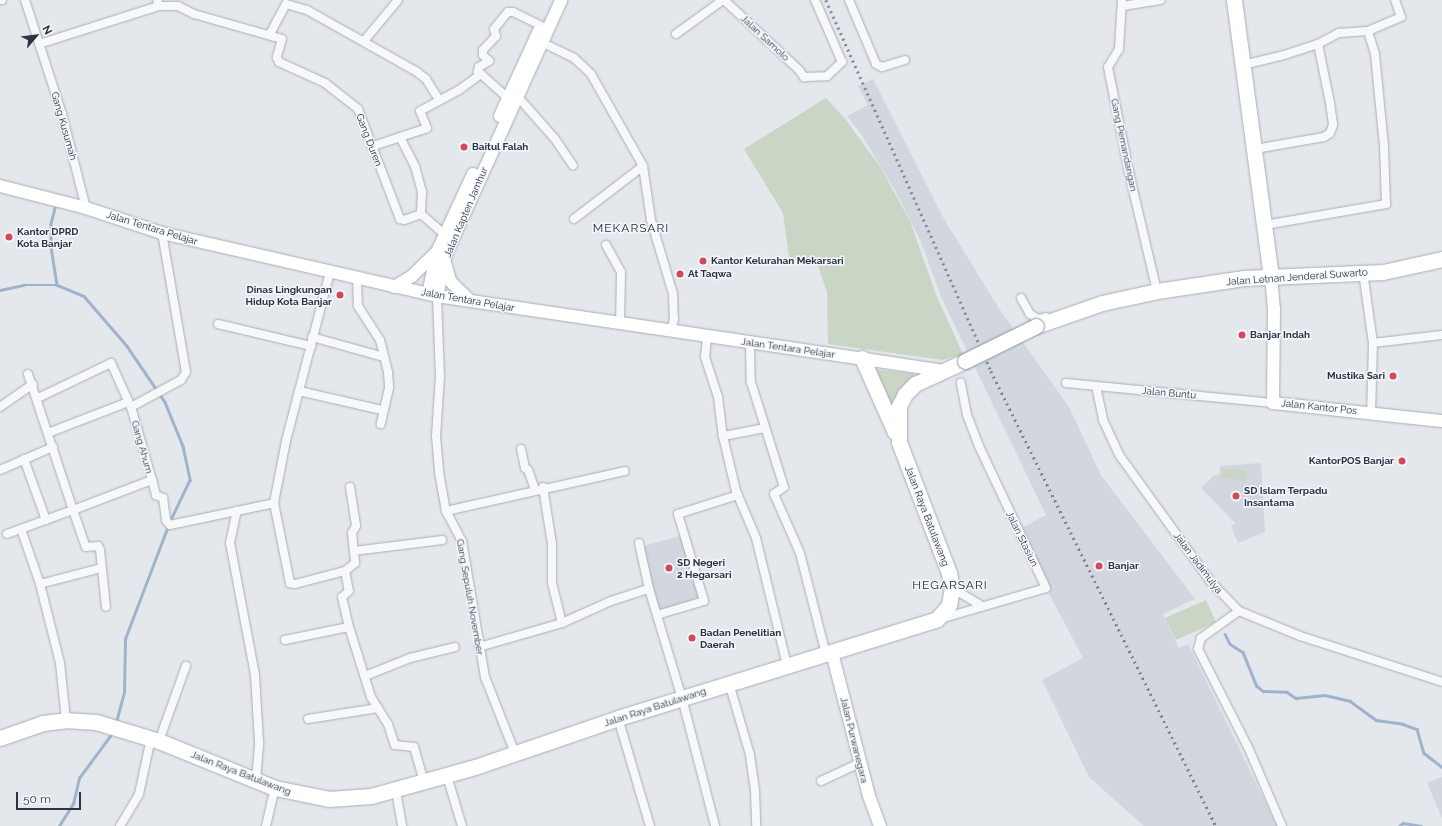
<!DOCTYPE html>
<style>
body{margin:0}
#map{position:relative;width:1442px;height:826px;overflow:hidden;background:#e4e7ec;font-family:Raleway,sans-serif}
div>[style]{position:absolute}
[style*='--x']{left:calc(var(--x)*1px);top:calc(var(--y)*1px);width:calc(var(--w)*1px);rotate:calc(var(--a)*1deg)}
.built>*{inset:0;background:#d2d6de}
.green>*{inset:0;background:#c9d6c5}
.stream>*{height:2.5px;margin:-1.25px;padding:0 1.25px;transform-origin:1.25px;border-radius:1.25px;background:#9fb4cc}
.roads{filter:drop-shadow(0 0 1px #a9aeb7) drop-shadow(0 0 1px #a9aeb7)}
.street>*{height:8px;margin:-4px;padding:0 4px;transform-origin:4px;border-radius:4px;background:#f7f8fa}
.secondary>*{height:12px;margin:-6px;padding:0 6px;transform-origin:6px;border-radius:6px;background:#fff}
.highway>*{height:15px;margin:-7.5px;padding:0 7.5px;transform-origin:7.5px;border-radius:7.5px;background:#fff}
.rail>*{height:2.5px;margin-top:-1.25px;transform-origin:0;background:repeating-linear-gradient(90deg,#7d8696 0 2px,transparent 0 6px)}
.bridges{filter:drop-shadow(0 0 1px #8b94a3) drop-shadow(0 0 1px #8b94a3)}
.highway-bridge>*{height:15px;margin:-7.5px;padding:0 7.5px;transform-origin:7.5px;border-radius:7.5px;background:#fff}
.dots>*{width:11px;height:11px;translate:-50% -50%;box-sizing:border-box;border:2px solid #f4f6f9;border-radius:50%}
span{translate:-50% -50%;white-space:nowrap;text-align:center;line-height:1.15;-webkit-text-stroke:3px #f4f6f9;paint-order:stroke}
.street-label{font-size:10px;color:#2b3445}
.poi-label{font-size:10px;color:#2b3445;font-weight:700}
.left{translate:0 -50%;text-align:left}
.right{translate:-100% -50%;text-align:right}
.quarter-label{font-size:12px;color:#1d2536;letter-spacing:1px}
.north{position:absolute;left:16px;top:16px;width:40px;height:40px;-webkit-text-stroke:3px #f4f6f9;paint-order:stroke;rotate:62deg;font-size:11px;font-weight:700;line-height:16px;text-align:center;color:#2b3445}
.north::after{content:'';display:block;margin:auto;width:14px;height:18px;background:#2b3445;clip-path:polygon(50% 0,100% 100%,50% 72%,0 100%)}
.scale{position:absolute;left:16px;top:792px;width:65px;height:18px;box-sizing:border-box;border:2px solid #2b3445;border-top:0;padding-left:5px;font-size:12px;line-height:14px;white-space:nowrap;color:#2b3445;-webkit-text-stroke:3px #f4f6f9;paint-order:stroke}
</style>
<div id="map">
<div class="built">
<i style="clip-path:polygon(873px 79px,944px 219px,998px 307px,1069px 407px,1101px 475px,1195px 599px,1163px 614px,1179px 648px,1188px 644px,1277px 826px,1144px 826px,1089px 777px,1042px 680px,1083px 658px,1016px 531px,1046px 515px,941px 297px,921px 242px,896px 192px,861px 134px,847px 116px,868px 105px,858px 86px)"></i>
<i style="clip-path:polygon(1261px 463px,1265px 532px,1238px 543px,1231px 526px,1235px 523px,1201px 488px,1213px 476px,1219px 475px,1220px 466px)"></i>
<i style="clip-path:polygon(683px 535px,702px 600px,657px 613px,640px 547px)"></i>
<i style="clip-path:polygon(1442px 777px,1442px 818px,1427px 783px)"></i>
</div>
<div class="green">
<i style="clip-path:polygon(826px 98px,846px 120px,881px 168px,910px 221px,937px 297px,963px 354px,943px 360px,828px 344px,827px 292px,816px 260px,789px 258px,783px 213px,744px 149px)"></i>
<i style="clip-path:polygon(872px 369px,915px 374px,890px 410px)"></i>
<i style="clip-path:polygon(1223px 468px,1247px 471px,1245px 481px,1222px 478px)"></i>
<i style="clip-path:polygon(1206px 600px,1216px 622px,1176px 640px,1165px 618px)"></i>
</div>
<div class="stream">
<i style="--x:55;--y:208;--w:16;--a:104"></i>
<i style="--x:51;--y:224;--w:23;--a:90"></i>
<i style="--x:51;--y:247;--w:38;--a:81"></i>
<i style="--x:0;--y:290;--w:24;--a:-12"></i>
<i style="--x:23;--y:285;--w:34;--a:0"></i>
<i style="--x:57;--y:285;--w:29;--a:22"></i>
<i style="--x:84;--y:296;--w:66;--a:49.3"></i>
<i style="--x:127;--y:346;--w:68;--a:55.8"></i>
<i style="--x:165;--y:402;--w:48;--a:67.8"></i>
<i style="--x:183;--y:446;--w:35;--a:78"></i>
<i style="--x:190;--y:480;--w:47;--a:115.5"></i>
<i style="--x:1225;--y:634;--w:11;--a:63"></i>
<i style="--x:1230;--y:644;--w:15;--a:32"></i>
<i style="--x:1243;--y:652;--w:37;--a:68"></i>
<i style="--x:1257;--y:686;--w:8;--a:40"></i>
<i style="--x:1263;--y:691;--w:24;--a:2"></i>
<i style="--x:1287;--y:692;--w:11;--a:34"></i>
<i style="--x:1296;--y:698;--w:29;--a:-6"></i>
<i style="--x:1325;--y:695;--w:26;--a:13"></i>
<i style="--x:1350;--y:701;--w:32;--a:36"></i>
<i style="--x:1376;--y:720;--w:27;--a:8"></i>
<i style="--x:1403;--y:724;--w:15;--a:20"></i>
<i style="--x:1417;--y:729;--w:25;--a:74"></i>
<i style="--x:1424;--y:753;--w:23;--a:38"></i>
<i style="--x:116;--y:722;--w:30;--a:-75"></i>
<i style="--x:124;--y:693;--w:54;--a:-88.9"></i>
<i style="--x:125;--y:639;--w:121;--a:-69.2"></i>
<i style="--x:59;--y:826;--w:26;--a:-58"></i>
<i style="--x:73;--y:804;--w:27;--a:-77"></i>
<i style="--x:79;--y:778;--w:57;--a:-53.5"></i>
<i style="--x:1399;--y:826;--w:5;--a:-37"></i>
<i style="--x:1403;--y:823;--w:18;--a:9"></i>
</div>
<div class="roads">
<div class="street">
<i style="--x:0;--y:0;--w:2;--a:0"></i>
<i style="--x:25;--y:0;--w:120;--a:72"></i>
<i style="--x:62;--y:114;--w:97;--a:75.7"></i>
<i style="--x:724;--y:0;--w:103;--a:43"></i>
<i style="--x:799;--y:70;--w:9;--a:54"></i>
<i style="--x:804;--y:77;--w:23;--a:-2"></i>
<i style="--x:827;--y:76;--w:21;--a:-43"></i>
<i style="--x:842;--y:62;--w:68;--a:-113.5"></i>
<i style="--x:849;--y:0;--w:69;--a:67.1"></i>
<i style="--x:876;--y:64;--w:7;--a:27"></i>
<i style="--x:882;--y:67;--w:24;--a:-17"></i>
<i style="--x:1122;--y:0;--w:49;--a:93.5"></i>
<i style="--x:1119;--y:49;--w:21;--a:121"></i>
<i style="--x:1108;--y:67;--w:112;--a:78.7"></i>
<i style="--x:1130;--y:177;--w:117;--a:76.7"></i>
<i style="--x:159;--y:6;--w:19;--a:0"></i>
<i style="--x:178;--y:6;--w:18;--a:27"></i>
<i style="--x:194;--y:14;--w:91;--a:15.9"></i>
<i style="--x:282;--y:39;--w:19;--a:106"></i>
<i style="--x:277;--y:57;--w:5;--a:68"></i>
<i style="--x:279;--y:62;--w:51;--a:24.5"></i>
<i style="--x:325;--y:83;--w:42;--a:38.2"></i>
<i style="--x:358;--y:109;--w:118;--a:69.1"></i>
<i style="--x:400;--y:219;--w:4;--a:14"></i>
<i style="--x:404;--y:220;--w:18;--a:-19"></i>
<i style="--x:421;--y:214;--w:32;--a:41"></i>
<i style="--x:1123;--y:6;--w:38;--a:-9"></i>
<i style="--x:270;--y:34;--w:34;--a:-62"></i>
<i style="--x:286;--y:4;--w:22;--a:16"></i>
<i style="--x:307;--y:10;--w:126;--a:29.4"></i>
<i style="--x:417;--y:72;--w:11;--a:38"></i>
<i style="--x:426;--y:79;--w:25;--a:58"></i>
<i style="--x:676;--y:34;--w:58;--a:-35.9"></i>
<i style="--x:537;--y:40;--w:41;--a:25.9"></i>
<i style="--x:574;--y:58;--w:23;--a:43"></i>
<i style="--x:591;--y:74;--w:106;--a:60.5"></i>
<i style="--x:643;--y:166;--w:55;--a:81.6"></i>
<i style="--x:651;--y:220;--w:77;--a:73.4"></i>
<i style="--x:673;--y:294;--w:25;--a:88"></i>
<i style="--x:674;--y:319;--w:12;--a:104"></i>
<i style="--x:364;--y:41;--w:53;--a:-50.3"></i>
<i style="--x:39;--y:44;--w:126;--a:-17.6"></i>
<i style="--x:159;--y:6;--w:6;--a:-108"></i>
<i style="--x:1318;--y:44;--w:24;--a:-28"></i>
<i style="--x:1339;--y:33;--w:29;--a:-4"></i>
<i style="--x:1368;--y:31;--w:36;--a:-23"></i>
<i style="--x:1401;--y:17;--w:18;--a:-109"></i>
<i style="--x:1243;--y:65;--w:42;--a:-13.7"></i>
<i style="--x:1284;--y:55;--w:36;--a:-18"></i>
<i style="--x:1318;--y:44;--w:60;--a:78.5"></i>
<i style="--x:1330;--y:103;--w:22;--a:82"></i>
<i style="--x:1333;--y:125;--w:9;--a:111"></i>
<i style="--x:1330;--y:133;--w:7;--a:146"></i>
<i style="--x:1324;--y:137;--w:70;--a:170.1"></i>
<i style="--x:481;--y:74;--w:36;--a:42"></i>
<i style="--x:518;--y:97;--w:56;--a:48.6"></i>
<i style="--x:555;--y:139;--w:32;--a:56"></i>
<i style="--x:400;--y:137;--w:28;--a:-18"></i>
<i style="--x:427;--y:128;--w:18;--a:-112"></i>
<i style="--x:420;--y:111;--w:44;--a:-28.3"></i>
<i style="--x:459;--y:90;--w:27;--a:-36"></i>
<i style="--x:481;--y:74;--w:4;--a:-146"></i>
<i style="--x:478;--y:72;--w:5;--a:-79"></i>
<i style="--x:479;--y:67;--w:12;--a:-31"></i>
<i style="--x:489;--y:61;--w:8;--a:-135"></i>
<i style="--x:483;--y:55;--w:5;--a:-90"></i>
<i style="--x:483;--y:50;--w:19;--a:-47"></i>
<i style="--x:496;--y:36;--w:7;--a:-106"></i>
<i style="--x:494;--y:29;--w:22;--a:-51"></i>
<i style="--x:508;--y:12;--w:5;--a:0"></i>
<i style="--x:513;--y:12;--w:32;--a:26"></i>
<i style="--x:373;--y:146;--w:28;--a:-18"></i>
<i style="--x:400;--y:137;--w:33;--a:63"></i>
<i style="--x:415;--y:166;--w:27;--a:75"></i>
<i style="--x:422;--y:192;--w:22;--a:93"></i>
<i style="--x:574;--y:219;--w:87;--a:-37.5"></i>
<i style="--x:1265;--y:225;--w:123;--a:-9.8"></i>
<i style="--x:1386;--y:204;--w:58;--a:-92"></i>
<i style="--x:1384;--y:146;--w:92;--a:-95.6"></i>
<i style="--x:1375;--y:54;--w:24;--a:-107"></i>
<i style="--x:606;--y:245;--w:31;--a:61"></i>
<i style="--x:621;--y:272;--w:52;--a:91.1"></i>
<i style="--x:330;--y:272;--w:175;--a:104.6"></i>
<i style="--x:286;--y:441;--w:63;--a:101"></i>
<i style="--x:274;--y:503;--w:82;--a:78.7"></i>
<i style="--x:290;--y:583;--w:5;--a:11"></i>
<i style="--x:295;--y:584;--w:52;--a:-14.6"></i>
<i style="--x:1363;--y:272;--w:72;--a:82"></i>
<i style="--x:1373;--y:343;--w:70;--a:91.6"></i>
<i style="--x:357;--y:279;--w:27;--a:88"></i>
<i style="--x:358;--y:306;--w:40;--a:57.1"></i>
<i style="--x:380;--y:340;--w:33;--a:76"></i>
<i style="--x:388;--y:372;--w:16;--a:86"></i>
<i style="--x:389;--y:388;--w:37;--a:103"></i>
<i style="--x:437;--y:296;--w:80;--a:87.9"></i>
<i style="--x:440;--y:376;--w:60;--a:93.8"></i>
<i style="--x:436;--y:436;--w:36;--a:85"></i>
<i style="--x:439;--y:472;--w:40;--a:80"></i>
<i style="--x:446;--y:511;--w:34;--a:62"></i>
<i style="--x:462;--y:541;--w:138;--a:80.4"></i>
<i style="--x:485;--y:677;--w:82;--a:68.5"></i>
<i style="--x:1021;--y:298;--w:18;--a:61"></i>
<i style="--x:1030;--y:314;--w:9;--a:32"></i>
<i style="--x:1038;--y:319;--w:8;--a:-14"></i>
<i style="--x:218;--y:324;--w:96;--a:13.3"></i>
<i style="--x:707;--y:336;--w:21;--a:95"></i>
<i style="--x:705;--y:357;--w:42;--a:72"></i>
<i style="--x:718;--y:397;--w:39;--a:83"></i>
<i style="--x:312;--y:337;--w:75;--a:15.5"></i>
<i style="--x:750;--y:343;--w:39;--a:89"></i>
<i style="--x:751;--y:382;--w:110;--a:72.6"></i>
<i style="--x:784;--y:487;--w:12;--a:145"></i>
<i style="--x:774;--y:494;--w:64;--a:66.2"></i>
<i style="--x:800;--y:553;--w:104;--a:75.6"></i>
<i style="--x:1373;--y:343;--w:69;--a:-6.6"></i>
<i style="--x:28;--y:374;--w:143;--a:71.7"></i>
<i style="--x:73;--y:510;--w:85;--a:-20.8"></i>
<i style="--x:152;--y:480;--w:76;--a:-106"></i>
<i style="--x:131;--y:407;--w:57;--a:-28.4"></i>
<i style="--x:181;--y:380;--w:9;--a:-58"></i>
<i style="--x:186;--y:372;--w:141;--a:-99.8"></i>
<i style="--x:1066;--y:383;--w:208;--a:5.5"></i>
<i style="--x:1096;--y:386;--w:35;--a:78"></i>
<i style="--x:1103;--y:420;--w:40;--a:65"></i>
<i style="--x:1120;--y:456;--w:154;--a:54.2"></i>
<i style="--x:1210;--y:581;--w:42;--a:46"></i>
<i style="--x:1239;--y:611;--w:66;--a:22.3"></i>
<i style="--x:1300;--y:636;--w:149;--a:17.9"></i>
<i style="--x:299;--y:391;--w:85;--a:12.9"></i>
<i style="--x:38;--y:398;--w:81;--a:-25.6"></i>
<i style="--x:111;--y:363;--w:48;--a:65.6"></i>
<i style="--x:0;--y:407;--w:40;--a:-34.9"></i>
<i style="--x:765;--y:428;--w:43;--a:169.2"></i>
<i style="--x:723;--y:436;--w:57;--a:76.7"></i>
<i style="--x:736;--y:491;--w:51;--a:66.9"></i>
<i style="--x:756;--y:538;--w:131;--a:76.3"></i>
<i style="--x:48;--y:433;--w:86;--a:-21.2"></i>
<i style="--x:521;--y:449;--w:19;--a:78"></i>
<i style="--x:525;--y:468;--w:4;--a:34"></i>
<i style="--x:528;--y:470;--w:20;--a:70"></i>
<i style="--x:24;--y:459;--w:65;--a:70.2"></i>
<i style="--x:0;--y:470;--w:58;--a:-23.5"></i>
<i style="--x:152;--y:480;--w:16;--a:75"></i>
<i style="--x:156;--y:495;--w:8;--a:23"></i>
<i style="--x:163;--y:498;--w:22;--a:82"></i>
<i style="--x:166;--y:520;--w:6;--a:51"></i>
<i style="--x:170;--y:525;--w:68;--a:-11.8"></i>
<i style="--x:350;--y:487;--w:39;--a:81"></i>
<i style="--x:356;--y:526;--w:8;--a:120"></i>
<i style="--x:352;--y:533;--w:30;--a:84"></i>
<i style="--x:355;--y:563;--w:13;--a:141"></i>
<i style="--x:345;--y:571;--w:20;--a:79"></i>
<i style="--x:349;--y:591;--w:9;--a:139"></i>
<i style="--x:342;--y:597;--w:31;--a:77"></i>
<i style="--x:349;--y:627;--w:73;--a:72.6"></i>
<i style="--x:371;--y:697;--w:32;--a:58"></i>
<i style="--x:388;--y:724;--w:22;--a:72"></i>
<i style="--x:395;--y:745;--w:19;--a:6"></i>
<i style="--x:414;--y:747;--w:36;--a:74"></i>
<i style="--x:543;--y:487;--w:58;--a:81"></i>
<i style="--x:552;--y:544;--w:39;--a:90"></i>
<i style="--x:552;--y:583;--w:41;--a:76"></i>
<i style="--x:562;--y:623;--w:54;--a:-24.2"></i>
<i style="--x:611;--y:601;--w:40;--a:-18"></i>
<i style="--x:446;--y:511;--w:183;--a:-12.6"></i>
<i style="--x:21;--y:529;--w:58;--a:70.9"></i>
<i style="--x:7;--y:534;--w:70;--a:-20"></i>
<i style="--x:73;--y:510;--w:39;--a:71"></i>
<i style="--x:86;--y:547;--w:12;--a:-5"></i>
<i style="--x:98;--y:546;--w:4;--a:63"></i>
<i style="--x:100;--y:550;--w:57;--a:84"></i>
<i style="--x:639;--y:543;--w:47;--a:77.7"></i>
<i style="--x:649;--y:589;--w:114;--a:73.2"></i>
<i style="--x:682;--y:698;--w:132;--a:75.5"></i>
<i style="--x:354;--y:551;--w:89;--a:-7.1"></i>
<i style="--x:952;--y:588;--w:35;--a:31"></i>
<i style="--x:1239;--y:611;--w:47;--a:144.6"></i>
<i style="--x:1201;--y:638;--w:11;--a:105"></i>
<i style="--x:1198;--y:649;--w:110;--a:63"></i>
<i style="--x:1248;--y:747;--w:86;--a:66.7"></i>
<i style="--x:657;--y:615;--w:49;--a:-16.6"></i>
<i style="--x:704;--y:601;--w:91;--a:-106.6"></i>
<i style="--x:678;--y:514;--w:63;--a:-17.6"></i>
<i style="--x:940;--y:619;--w:110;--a:-16.3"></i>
<i style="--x:1046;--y:588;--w:157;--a:-115.3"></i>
<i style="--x:979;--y:446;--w:33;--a:-111"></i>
<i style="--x:967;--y:415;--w:33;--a:-101"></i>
<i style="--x:285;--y:640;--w:65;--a:-11.5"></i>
<i style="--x:479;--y:647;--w:86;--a:-16.1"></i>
<i style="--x:365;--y:676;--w:48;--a:-21.8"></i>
<i style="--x:410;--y:658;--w:46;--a:-13.7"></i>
<i style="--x:729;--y:683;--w:75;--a:73.7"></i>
<i style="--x:750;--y:755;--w:35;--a:82"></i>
<i style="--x:755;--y:790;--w:36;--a:88"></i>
<i style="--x:618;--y:718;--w:113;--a:73.5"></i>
<i style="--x:308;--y:719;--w:71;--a:-8.9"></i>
<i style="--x:66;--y:720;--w:57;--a:-96"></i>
<i style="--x:60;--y:663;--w:81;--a:-104.2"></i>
<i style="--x:40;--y:584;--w:63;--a:-14.7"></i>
<i style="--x:159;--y:741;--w:80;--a:-70.2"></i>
<i style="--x:447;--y:776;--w:52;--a:73.3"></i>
<i style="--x:256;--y:780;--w:38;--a:-85"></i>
<i style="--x:259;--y:742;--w:67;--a:-93.4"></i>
<i style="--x:255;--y:675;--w:134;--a:-100.7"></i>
<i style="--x:230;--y:543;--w:33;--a:-78"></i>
<i style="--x:237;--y:511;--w:38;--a:-12"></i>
<i style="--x:821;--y:781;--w:43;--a:-24.8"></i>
<i style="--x:396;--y:791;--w:36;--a:80"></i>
<i style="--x:120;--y:826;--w:37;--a:-59"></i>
<i style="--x:139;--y:794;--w:57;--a:-77.9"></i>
<i style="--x:266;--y:826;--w:39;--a:-77"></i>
</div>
<div class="secondary">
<i style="--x:500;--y:116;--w:94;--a:-65.4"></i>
<i style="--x:0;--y:186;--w:89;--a:14.3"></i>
<i style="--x:86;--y:208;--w:80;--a:18.2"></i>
<i style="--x:162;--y:233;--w:282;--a:12.9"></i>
<i style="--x:437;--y:296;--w:514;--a:8.4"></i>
<i style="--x:445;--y:263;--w:19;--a:74"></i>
<i style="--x:450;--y:281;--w:28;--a:45"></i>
<i style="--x:1271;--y:276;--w:33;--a:85"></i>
<i style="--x:1274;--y:309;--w:94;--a:90.6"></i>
<i style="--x:1273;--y:403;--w:170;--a:6.1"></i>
<i style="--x:394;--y:287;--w:21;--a:-31"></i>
<i style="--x:412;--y:276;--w:35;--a:-44"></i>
<i style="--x:428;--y:294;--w:43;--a:-77.9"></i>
<i style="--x:437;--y:252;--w:86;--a:-65.2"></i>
<i style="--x:437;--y:296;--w:43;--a:-77.9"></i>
<i style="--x:446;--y:254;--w:279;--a:-65.6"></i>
<i style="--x:832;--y:653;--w:148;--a:75.5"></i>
<i style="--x:869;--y:796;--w:32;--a:70"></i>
</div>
<div class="highway">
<i style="--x:1234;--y:0;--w:278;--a:82.4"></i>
<i style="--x:1036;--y:326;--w:70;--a:-19.2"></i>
<i style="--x:1102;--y:303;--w:56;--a:-12.3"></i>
<i style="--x:1157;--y:291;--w:88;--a:-8.5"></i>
<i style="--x:1244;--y:278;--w:139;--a:-2.5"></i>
<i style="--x:1383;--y:272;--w:60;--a:-12.4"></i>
<i style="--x:862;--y:358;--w:81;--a:66"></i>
<i style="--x:0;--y:738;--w:46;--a:-19.2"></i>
<i style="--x:43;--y:723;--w:23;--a:-7"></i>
<i style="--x:66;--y:720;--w:30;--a:4"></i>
<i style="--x:96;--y:722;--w:66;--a:16.8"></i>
<i style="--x:159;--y:741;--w:125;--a:22.1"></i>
<i style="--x:275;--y:788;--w:55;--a:11.5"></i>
<i style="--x:329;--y:799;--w:42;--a:-4.1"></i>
<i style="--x:371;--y:796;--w:108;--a:-15.6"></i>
<i style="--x:475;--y:767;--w:151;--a:-18.9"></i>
<i style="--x:618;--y:718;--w:334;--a:-17.2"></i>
<i style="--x:937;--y:619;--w:18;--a:-49"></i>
<i style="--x:949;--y:605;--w:17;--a:-80"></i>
<i style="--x:952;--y:588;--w:15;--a:-101"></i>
<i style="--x:949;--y:573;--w:140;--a:-110.9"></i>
<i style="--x:899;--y:442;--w:36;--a:-90"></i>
<i style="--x:899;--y:406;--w:13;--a:-63"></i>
<i style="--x:905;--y:394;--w:14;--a:-45"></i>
<i style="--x:915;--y:384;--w:55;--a:-24.7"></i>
</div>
</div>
<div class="rail">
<i style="--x:826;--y:0;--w:406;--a:66"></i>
<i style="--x:991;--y:371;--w:508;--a:63.69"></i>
</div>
<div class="bridges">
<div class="highway-bridge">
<i style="--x:965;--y:361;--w:79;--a:-26.2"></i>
</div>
</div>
<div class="dots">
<i style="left:464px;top:147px;background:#d1495b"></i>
<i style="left:9px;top:237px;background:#d1495b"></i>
<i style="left:703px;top:261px;background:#d1495b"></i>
<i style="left:680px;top:274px;background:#d1495b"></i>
<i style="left:340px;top:295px;background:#d1495b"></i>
<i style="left:1242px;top:335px;background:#d1495b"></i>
<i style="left:1393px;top:376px;background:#d1495b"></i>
<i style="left:1402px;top:461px;background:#d1495b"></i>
<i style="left:1236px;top:496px;background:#d1495b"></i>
<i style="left:1099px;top:566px;background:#d1495b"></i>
<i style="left:669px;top:568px;background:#d1495b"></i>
<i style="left:692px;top:638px;background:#d1495b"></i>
</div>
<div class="street-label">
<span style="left:765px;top:38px;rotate:43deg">Jalan Samolo</span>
<span style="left:64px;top:126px;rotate:74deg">Gang Kusumah</span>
<span style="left:369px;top:140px;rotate:69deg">Gang Duren</span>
<span style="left:1124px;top:145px;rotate:78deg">Gang Pemandangan</span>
<span style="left:466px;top:212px;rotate:-67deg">Jalan Kapten Jamhur</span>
<span style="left:152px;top:228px;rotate:17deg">Jalan Tentara Pelajar</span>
<span style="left:1297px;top:277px;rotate:-4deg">Jalan Letnan Jenderal Suwarto</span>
<span style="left:468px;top:300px;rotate:10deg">Jalan Tentara Pelajar</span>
<span style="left:788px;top:348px;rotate:8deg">Jalan Tentara Pelajar</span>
<span style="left:1169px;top:393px;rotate:5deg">Jalan Buntu</span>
<span style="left:1319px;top:407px;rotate:6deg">Jalan Kantor Pos</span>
<span style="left:142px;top:447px;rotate:74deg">Gang Ahum</span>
<span style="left:927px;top:516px;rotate:69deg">Jalan Raya Batulawang</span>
<span style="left:1022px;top:539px;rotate:64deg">Jalan Stasiun</span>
<span style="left:1198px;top:563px;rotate:53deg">Jalan Jadimulya</span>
<span style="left:470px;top:597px;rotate:80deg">Gang Sepuluh November</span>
<span style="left:655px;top:707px;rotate:-18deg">Jalan Raya Batulawang</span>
<span style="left:854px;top:740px;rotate:76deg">Jalan Purwanegara</span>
<span style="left:241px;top:773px;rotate:21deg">Jalan Raya Batulawang</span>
</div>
<div class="poi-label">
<span class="left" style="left:472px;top:147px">Baitul Falah</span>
<span class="left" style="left:17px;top:237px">Kantor DPRD<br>Kota Banjar</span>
<span class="left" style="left:711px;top:261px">Kantor Kelurahan Mekarsari</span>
<span class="left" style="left:688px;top:274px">At Taqwa</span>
<span class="right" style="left:332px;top:295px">Dinas Lingkungan<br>Hidup Kota Banjar</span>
<span class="left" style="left:1250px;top:335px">Banjar Indah</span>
<span class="right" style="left:1385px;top:376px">Mustika Sari</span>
<span class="right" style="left:1394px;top:461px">KantorPOS Banjar</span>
<span class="left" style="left:1244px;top:496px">SD Islam Terpadu<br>Insantama</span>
<span class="left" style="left:677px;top:568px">SD Negeri<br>2 Hegarsari</span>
<span class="left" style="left:1108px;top:566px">Banjar</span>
<span class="left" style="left:700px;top:638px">Badan Penelitian<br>Daerah</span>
</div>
<div class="quarter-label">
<span style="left:631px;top:229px">MEKARSARI</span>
<span style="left:950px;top:586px">HEGARSARI</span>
</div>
<div class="north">N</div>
<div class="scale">50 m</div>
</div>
